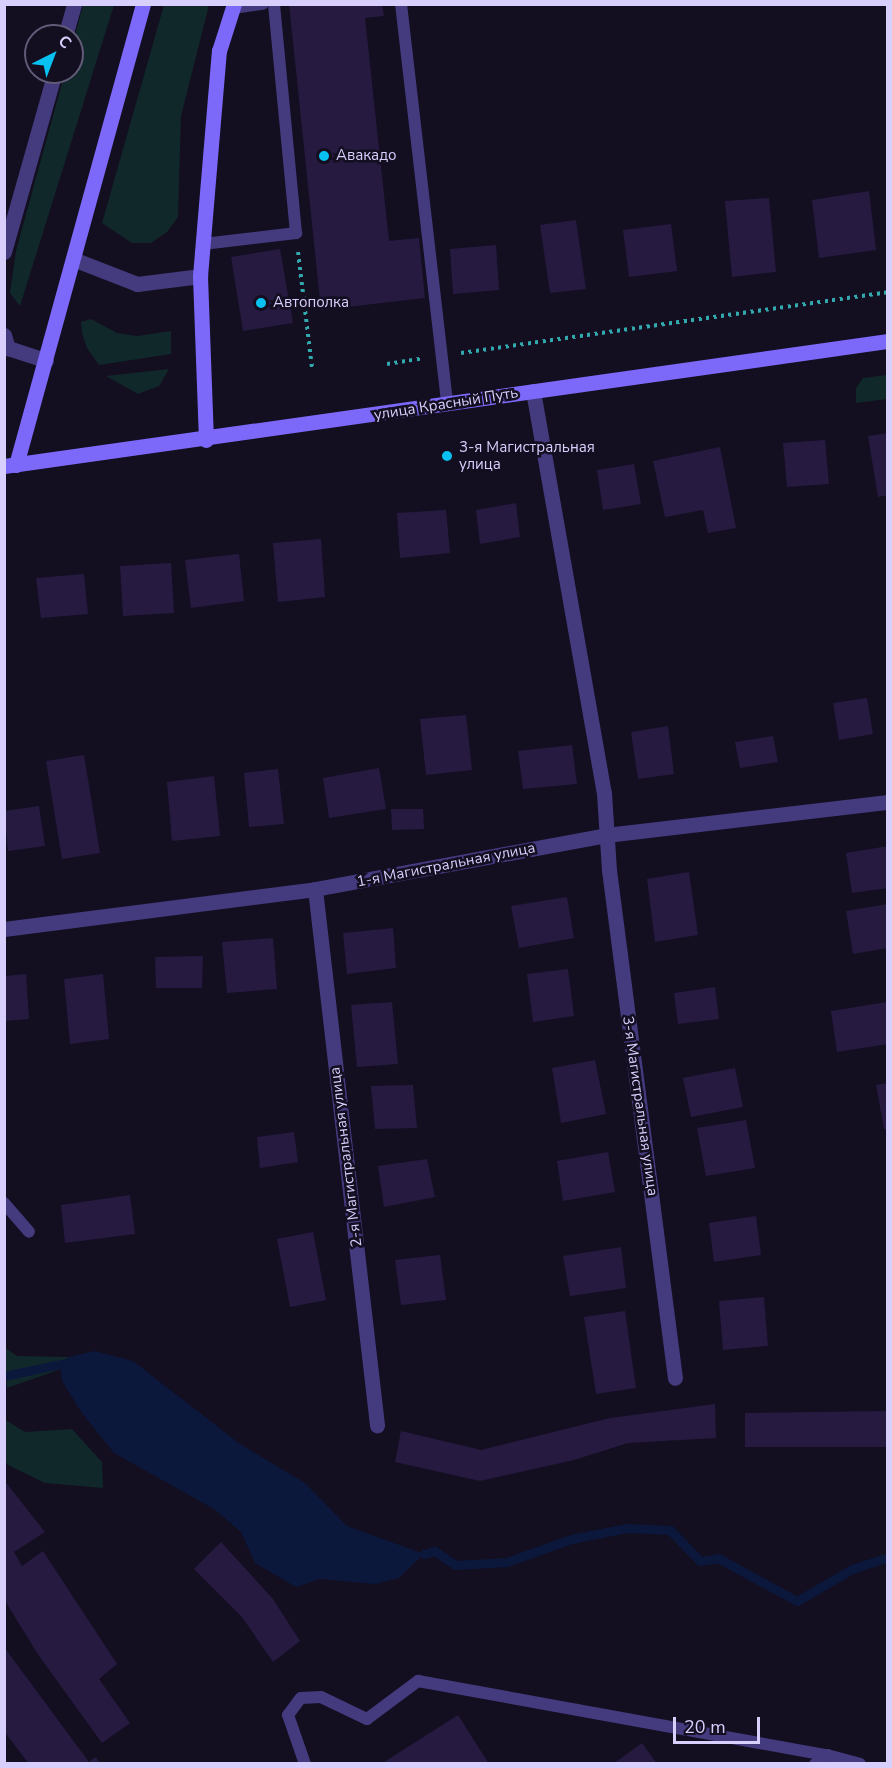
<!DOCTYPE html>
<meta charset="utf-8">
<style>
body{margin:0}
#map{position:relative;width:892px;height:1768px;overflow:hidden;background:#130e20;font-family:"Nunito Sans",sans-serif}
div>[style]{position:absolute}
[style*='--x']{left:calc(var(--x)*1px);top:calc(var(--y)*1px);width:calc(var(--w)*1px);rotate:calc(var(--a)*1deg)}
.green>*{inset:0;background:#11282a}
.water>*{inset:0;background:#0b183c}
.stream>*{height:9px;margin:-4.5px;padding:0 4.5px;transform-origin:4.5px;border-radius:4.5px;background:#0b183c}
.building>*{inset:0;background:#261a41}
.path>*{height:4px;margin-top:-2px;transform-origin:0;background:repeating-linear-gradient(90deg,#32a9ae 0 3px,transparent 0 7.5px)}
.lane>*{height:12px;margin:-6px;padding:0 6px;transform-origin:6px;border-radius:6px;background:#443a7e}
.street>*{height:15px;margin:-7.5px;padding:0 7.5px;transform-origin:7.5px;border-radius:7.5px;background:#443a7e}
.secondary>*{height:15px;margin:-7.5px;padding:0 7.5px;transform-origin:7.5px;border-radius:7.5px;background:#7c69fa}
.dots>*{width:16px;height:16px;translate:-50% -50%;box-sizing:border-box;border:3px solid #130e20;border-radius:50%}
span{translate:-50% -50%;white-space:nowrap;text-align:center;line-height:1.15;-webkit-text-stroke:5px #130e20;paint-order:stroke}
.poi-label{font-size:15px;color:#d9cffd}
.left{translate:0 -50%;text-align:left}
.street-label{font-size:15px;color:#d9cffd}
.frame{position:absolute;inset:0;border:6px solid #d9cffd;pointer-events:none}
.north{position:absolute;left:24px;top:24px;width:60px;height:60px;box-sizing:border-box;background:#130e20;border:2px solid #625b78;border-radius:50%;rotate:42deg;font-size:16px;font-weight:700;line-height:24px;text-align:center;color:#d9cffd}
.north::after{content:'';display:block;margin:auto;width:21px;height:27px;background:#08c1f0;clip-path:polygon(50% 0,100% 100%,50% 72%,0 100%)}
.scale{position:absolute;left:673px;top:1717px;width:87px;height:27px;box-sizing:border-box;border:3px solid #d9cffd;border-top:0;padding-left:8px;font-size:18px;line-height:21px;white-space:nowrap;color:#d9cffd;-webkit-text-stroke:4px #130e20;paint-order:stroke}
</style>
<div id="map">
<div class="green">
<i style="clip-path:polygon(83px 5px,114px 5px,20px 306px,10px 293px,16px 251px,65px 72px,72px 72px,72px 46px)"></i>
<i style="clip-path:polygon(164px 5px,209px 5px,181px 116px,178px 217px,167px 232px,151px 243px,132px 243px,102px 223px)"></i>
<i style="clip-path:polygon(91px 319px,117px 333px,137px 336px,171px 331px,171px 354px,99px 365px,87px 348px,82px 333px,81px 322px)"></i>
<i style="clip-path:polygon(169px 369px,159px 386px,138px 394px,106px 376px)"></i>
<i style="clip-path:polygon(887px 375px,887px 399px,856px 403px,856px 388px,863px 378px)"></i>
<i style="clip-path:polygon(4px 1347px,17px 1356px,68px 1357px,61px 1369px,7px 1388px)"></i>
<i style="clip-path:polygon(4px 1419px,25px 1432px,72px 1429px,102px 1462px,103px 1488px,45px 1483px,10px 1466px,5px 1462px)"></i>
</div>
<div class="water">
<i style="clip-path:polygon(95px 1351px,133px 1361px,240px 1444px,305px 1483px,347px 1526px,424px 1554px,399px 1578px,375px 1584px,320px 1579px,296px 1587px,255px 1563px,241px 1532px,214px 1509px,114px 1453px,82px 1413px,62px 1381px,61px 1369px,68px 1357px)"></i>
</div>
<div class="stream">
<i style="--x:4;--y:1376;--w:62;--a:-12"></i>
<i style="--x:424;--y:1554;--w:11;--a:-15"></i>
<i style="--x:435;--y:1551;--w:24;--a:35"></i>
<i style="--x:455;--y:1565;--w:52;--a:-3.3"></i>
<i style="--x:507;--y:1562;--w:68;--a:-19.8"></i>
<i style="--x:571;--y:1539;--w:57;--a:-11.1"></i>
<i style="--x:627;--y:1528;--w:43;--a:2.7"></i>
<i style="--x:670;--y:1530;--w:43;--a:45.9"></i>
<i style="--x:700;--y:1561;--w:18;--a:-9"></i>
<i style="--x:718;--y:1558;--w:90;--a:28.6"></i>
<i style="--x:797;--y:1601;--w:64;--a:-30.2"></i>
<i style="--x:852;--y:1569;--w:38;--a:-18"></i>
</div>
<div class="building">
<i style="clip-path:polygon(289px 4px,382px 4px,384px 16px,365px 18px,389px 241px,419px 238px,425px 298px,321px 310px)"></i>
<i style="clip-path:polygon(869px 191px,876px 250px,819px 258px,812px 200px)"></i>
<i style="clip-path:polygon(769px 198px,776px 272px,732px 277px,725px 201px)"></i>
<i style="clip-path:polygon(576px 220px,586px 289px,550px 293px,540px 225px)"></i>
<i style="clip-path:polygon(671px 224px,677px 271px,629px 277px,623px 230px)"></i>
<i style="clip-path:polygon(496px 245px,499px 290px,453px 294px,450px 249px)"></i>
<i style="clip-path:polygon(280px 249px,293px 323px,243px 331px,231px 257px)"></i>
<i style="clip-path:polygon(888px 433px,888px 495px,878px 497px,868px 436px)"></i>
<i style="clip-path:polygon(825px 440px,829px 484px,787px 487px,783px 443px)"></i>
<i style="clip-path:polygon(720px 447px,736px 528px,708px 533px,703px 510px,665px 517px,653px 461px)"></i>
<i style="clip-path:polygon(634px 464px,641px 504px,603px 510px,597px 470px)"></i>
<i style="clip-path:polygon(516px 503px,520px 537px,480px 544px,476px 510px)"></i>
<i style="clip-path:polygon(446px 510px,450px 553px,400px 558px,397px 513px)"></i>
<i style="clip-path:polygon(321px 539px,325px 597px,278px 602px,273px 543px)"></i>
<i style="clip-path:polygon(239px 554px,244px 601px,191px 608px,185px 560px)"></i>
<i style="clip-path:polygon(171px 563px,174px 613px,123px 616px,120px 566px)"></i>
<i style="clip-path:polygon(84px 574px,88px 614px,41px 618px,36px 578px)"></i>
<i style="clip-path:polygon(867px 698px,873px 734px,839px 740px,833px 703px)"></i>
<i style="clip-path:polygon(466px 715px,472px 770px,426px 775px,420px 719px)"></i>
<i style="clip-path:polygon(668px 726px,674px 774px,638px 779px,631px 732px)"></i>
<i style="clip-path:polygon(773px 736px,778px 762px,740px 768px,735px 742px)"></i>
<i style="clip-path:polygon(572px 745px,577px 784px,523px 789px,518px 751px)"></i>
<i style="clip-path:polygon(84px 755px,100px 853px,62px 859px,46px 761px)"></i>
<i style="clip-path:polygon(379px 768px,386px 809px,329px 818px,323px 778px)"></i>
<i style="clip-path:polygon(278px 769px,284px 824px,249px 827px,244px 773px)"></i>
<i style="clip-path:polygon(214px 776px,220px 836px,172px 841px,167px 782px)"></i>
<i style="clip-path:polygon(39px 806px,45px 846px,8px 851px,4px 811px)"></i>
<i style="clip-path:polygon(391px 809px,423px 809px,424px 829px,392px 830px)"></i>
<i style="clip-path:polygon(888px 846px,888px 888px,852px 893px,846px 853px)"></i>
<i style="clip-path:polygon(689px 872px,698px 935px,655px 942px,647px 879px)"></i>
<i style="clip-path:polygon(567px 897px,574px 938px,519px 948px,511px 906px)"></i>
<i style="clip-path:polygon(888px 904px,888px 948px,853px 954px,846px 911px)"></i>
<i style="clip-path:polygon(393px 928px,396px 968px,347px 974px,343px 933px)"></i>
<i style="clip-path:polygon(273px 938px,277px 989px,227px 993px,222px 942px)"></i>
<i style="clip-path:polygon(203px 956px,202px 988px,156px 988px,155px 957px)"></i>
<i style="clip-path:polygon(568px 969px,574px 1016px,533px 1022px,527px 974px)"></i>
<i style="clip-path:polygon(26px 974px,29px 1019px,4px 1021px,4px 976px)"></i>
<i style="clip-path:polygon(103px 974px,109px 1039px,70px 1044px,64px 979px)"></i>
<i style="clip-path:polygon(715px 987px,719px 1019px,678px 1024px,674px 993px)"></i>
<i style="clip-path:polygon(392px 1002px,398px 1064px,357px 1067px,351px 1005px)"></i>
<i style="clip-path:polygon(887px 1002px,888px 1044px,837px 1052px,831px 1011px)"></i>
<i style="clip-path:polygon(595px 1060px,606px 1114px,561px 1123px,552px 1068px)"></i>
<i style="clip-path:polygon(735px 1068px,743px 1107px,691px 1117px,683px 1078px)"></i>
<i style="clip-path:polygon(888px 1083px,888px 1129px,884px 1129px,876px 1085px)"></i>
<i style="clip-path:polygon(413px 1085px,417px 1128px,375px 1129px,371px 1086px)"></i>
<i style="clip-path:polygon(746px 1120px,755px 1168px,706px 1176px,697px 1128px)"></i>
<i style="clip-path:polygon(294px 1132px,298px 1162px,260px 1168px,257px 1137px)"></i>
<i style="clip-path:polygon(608px 1152px,615px 1192px,563px 1201px,557px 1161px)"></i>
<i style="clip-path:polygon(427px 1159px,435px 1197px,384px 1207px,378px 1166px)"></i>
<i style="clip-path:polygon(130px 1195px,135px 1234px,65px 1243px,61px 1205px)"></i>
<i style="clip-path:polygon(756px 1216px,761px 1255px,714px 1262px,709px 1223px)"></i>
<i style="clip-path:polygon(313px 1232px,326px 1300px,290px 1307px,277px 1239px)"></i>
<i style="clip-path:polygon(621px 1247px,626px 1288px,570px 1296px,563px 1256px)"></i>
<i style="clip-path:polygon(440px 1255px,446px 1300px,401px 1305px,395px 1260px)"></i>
<i style="clip-path:polygon(764px 1297px,768px 1346px,723px 1350px,719px 1301px)"></i>
<i style="clip-path:polygon(625px 1311px,636px 1388px,596px 1394px,584px 1317px)"></i>
<i style="clip-path:polygon(715px 1404px,716px 1438px,628px 1443px,574px 1460px,480px 1481px,395px 1462px,401px 1431px,481px 1450px,610px 1418px)"></i>
<i style="clip-path:polygon(888px 1411px,888px 1447px,745px 1447px,745px 1413px)"></i>
<i style="clip-path:polygon(4px 1480px,45px 1532px,14px 1552px,22px 1566px,43px 1551px,117px 1664px,99px 1679px,130px 1723px,102px 1743px,37px 1653px,4px 1599px)"></i>
<i style="clip-path:polygon(221px 1542px,273px 1599px,300px 1641px,273px 1662px,242px 1617px,194px 1569px)"></i>
<i style="clip-path:polygon(4px 1647px,89px 1762px,96px 1757px,100px 1764px,29px 1764px,4px 1731px)"></i>
<i style="clip-path:polygon(458px 1715px,489px 1764px,381px 1764px)"></i>
<i style="clip-path:polygon(642px 1743px,657px 1764px,613px 1764px)"></i>
</div>
<div class="path">
<i style="--x:298;--y:252;--w:117;--a:83.1"></i>
<i style="--x:461;--y:353;--w:431;--a:-8.1"></i>
<i style="--x:387;--y:364;--w:36;--a:-9"></i>
</div>
<div class="lane">
<i style="--x:401;--y:4;--w:402;--a:83.4"></i>
<i style="--x:233;--y:8;--w:30;--a:-8"></i>
<i style="--x:203;--y:244;--w:94;--a:-6.7"></i>
<i style="--x:296;--y:233;--w:230;--a:-95.5"></i>
<i style="--x:4;--y:1203;--w:38;--a:49"></i>
<i style="--x:305;--y:1764;--w:52;--a:-109.1"></i>
<i style="--x:288;--y:1715;--w:21;--a:-53"></i>
<i style="--x:301;--y:1698;--w:20;--a:-3"></i>
<i style="--x:321;--y:1697;--w:51;--a:25.6"></i>
<i style="--x:367;--y:1719;--w:64;--a:-36.7"></i>
<i style="--x:418;--y:1681;--w:416;--a:10.3"></i>
<i style="--x:827;--y:1755;--w:11;--a:56"></i>
<i style="--x:815;--y:1764;--w:15;--a:-37"></i>
<i style="--x:827;--y:1755;--w:34;--a:15"></i>
</div>
<div class="street">
<i style="--x:65;--y:36;--w:33;--a:-74"></i>
<i style="--x:4;--y:252;--w:187;--a:-74.2"></i>
<i style="--x:73;--y:259;--w:69;--a:21.3"></i>
<i style="--x:137;--y:284;--w:64;--a:-7.2"></i>
<i style="--x:4;--y:335;--w:14;--a:73"></i>
<i style="--x:8;--y:348;--w:40;--a:18"></i>
<i style="--x:533;--y:391;--w:408;--a:80"></i>
<i style="--x:604;--y:793;--w:77;--a:86.3"></i>
<i style="--x:609;--y:870;--w:512;--a:82.6"></i>
<i style="--x:315;--y:889;--w:540;--a:83.4"></i>
<i style="--x:4;--y:929;--w:314;--a:-7.3"></i>
<i style="--x:315;--y:889;--w:296;--a:-10.5"></i>
<i style="--x:606;--y:835;--w:284;--a:-6.7"></i>
</div>
<div class="secondary">
<i style="--x:206;--y:440;--w:164;--a:-92.1"></i>
<i style="--x:200;--y:276;--w:226;--a:-85.2"></i>
<i style="--x:219;--y:51;--w:49;--a:-72.3"></i>
<i style="--x:16;--y:465;--w:478;--a:-74.6"></i>
<i style="--x:4;--y:466;--w:893;--a:-8.05"></i>
</div>
<div class="dots">
<i style="left:324px;top:156px;background:#08c1f0"></i>
<i style="left:261px;top:303px;background:#08c1f0"></i>
<i style="left:447px;top:456px;background:#08c1f0"></i>
</div>
<div class="poi-label">
<span class="left" style="left:336px;top:156px">Авакадо</span>
<span class="left" style="left:273px;top:303px">Автополка</span>
<span class="left" style="left:459px;top:456px">3-я Магистральная<br>улица</span>
</div>
<div class="street-label">
<span style="left:446px;top:404px;rotate:-9deg">улица Красный Путь</span>
<span style="left:446px;top:865px;rotate:-11deg">1-я Магистральная улица</span>
<span style="left:640px;top:1106px;rotate:82deg">3-я Магистральная улица</span>
<span style="left:346px;top:1157px;rotate:-97deg">2-я Магистральная улица</span>
</div>
<div class="frame"></div>
<div class="north">С</div>
<div class="scale">20 m</div>
</div>
